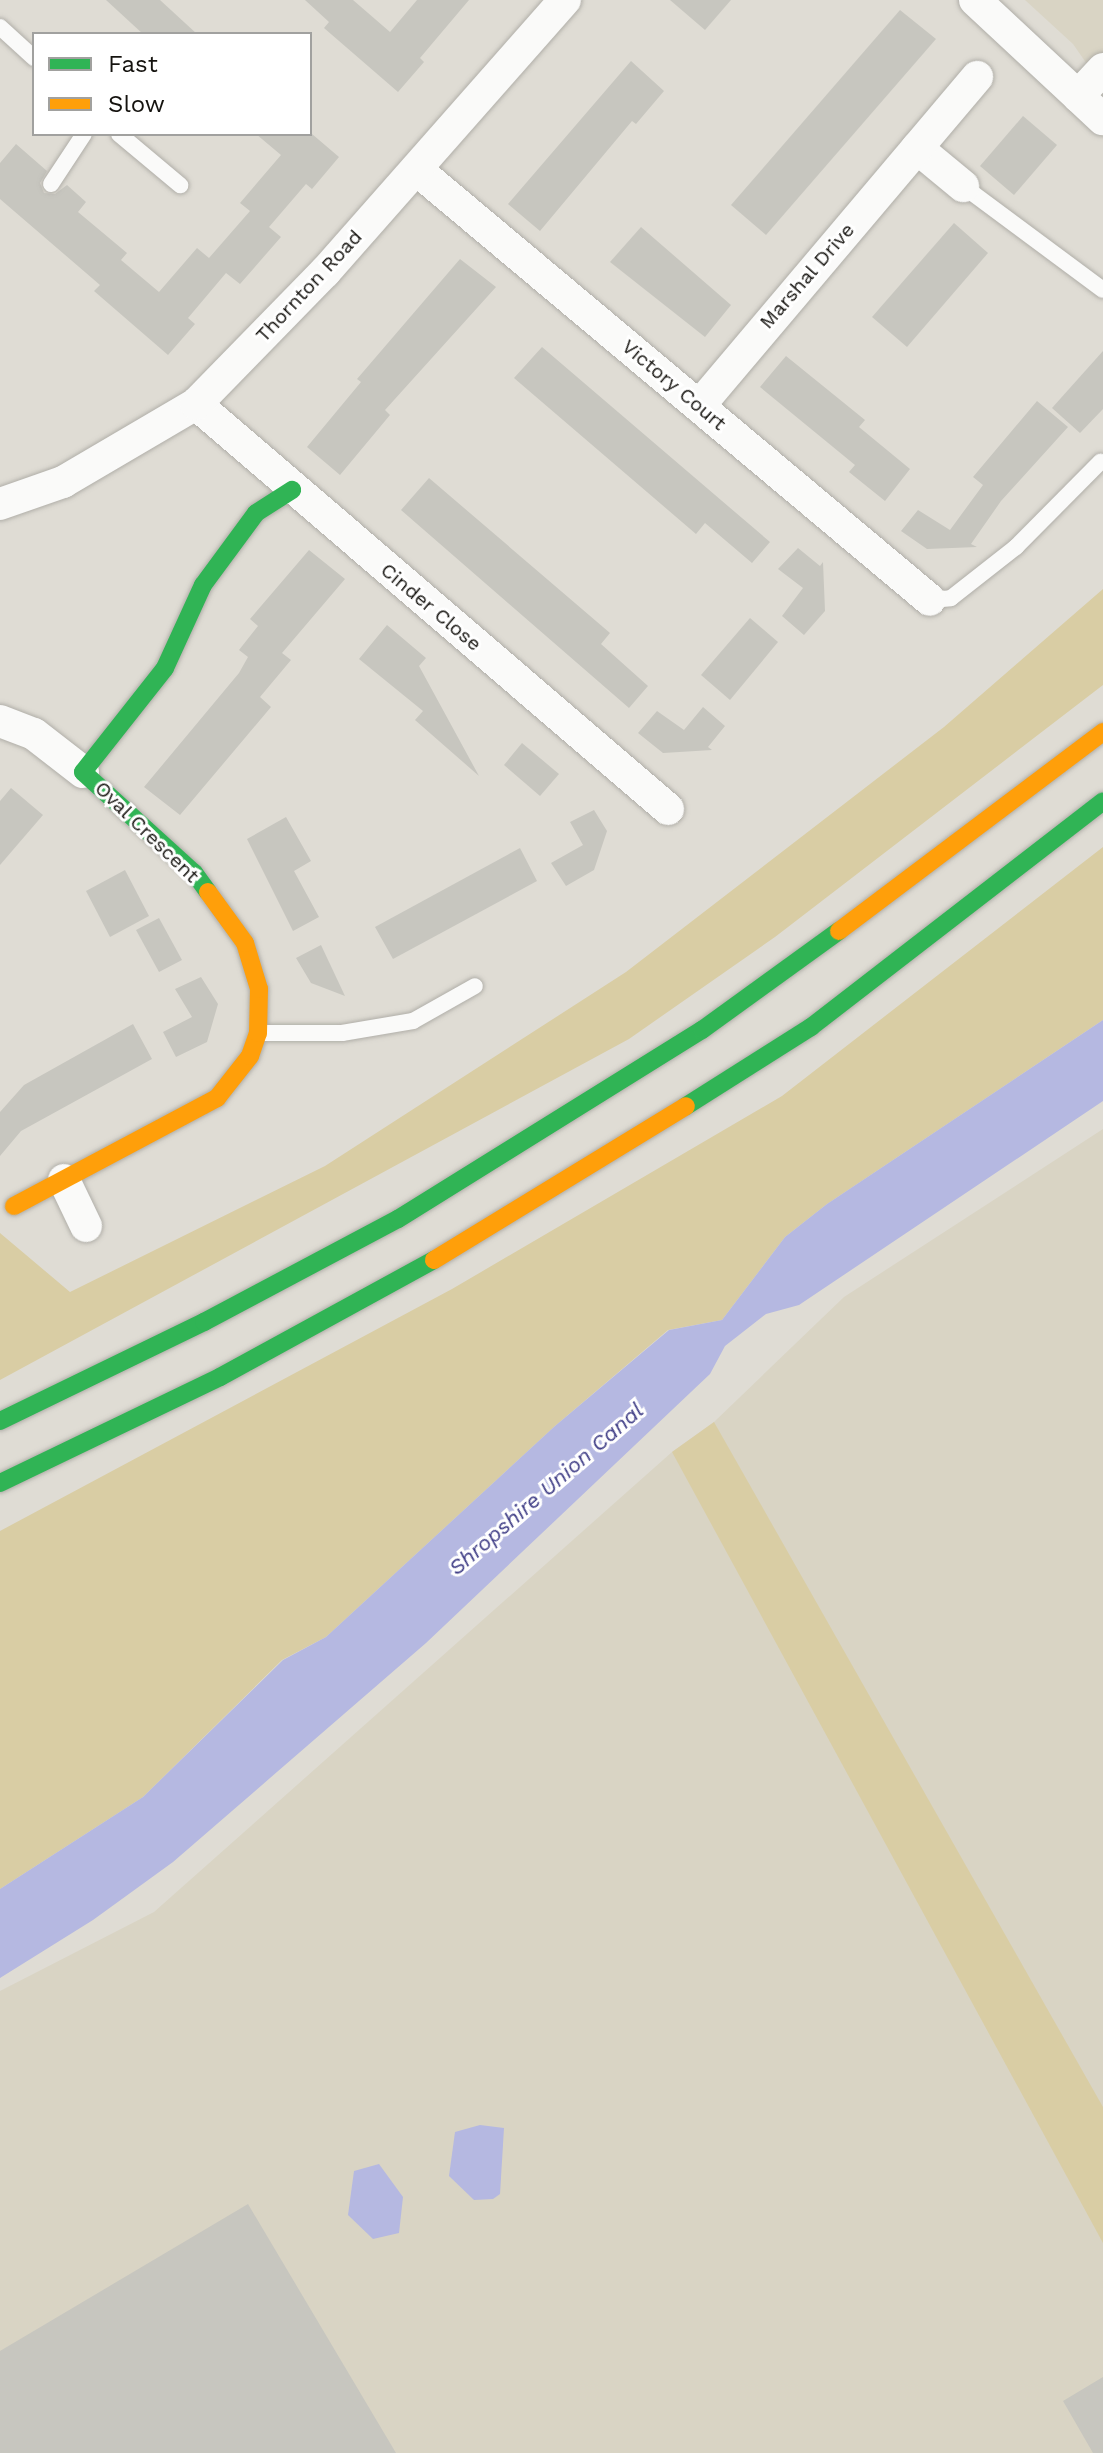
<!DOCTYPE html>
<style>
body{margin:0}
#map{position:relative;width:1103px;height:2453px;overflow:hidden;background:#dfdcd4;font-family:"Work Sans",sans-serif}
div>[style]{position:absolute}
[style*='--x']{left:calc(var(--x)*1px);top:calc(var(--y)*1px);width:calc(var(--w)*1px);rotate:calc(var(--a)*1deg)}
.built>*{inset:0;background:#d9d4c4}
.green>*{inset:0;background:#d9cda4}
.water>*{inset:0;background:#b5b8e1}
.building>*{inset:0;background:#c7c6bf}
.roads{filter:drop-shadow(0 0 2px #b0aea8) drop-shadow(0 0 2px #b0aea8)}
.lane>*{height:16px;margin:-8px;padding:0 8px;transform-origin:8px;border-radius:8px;background:#fafaf9}
.street>*{height:32px;margin:-16px;padding:0 16px;transform-origin:16px;border-radius:16px;background:#fafaf9}
.fast>*{height:18px;margin:-9px;padding:0 9px;transform-origin:9px;border-radius:9px;background:#30b455}
.slow>*{height:18px;margin:-9px;padding:0 9px;transform-origin:9px;border-radius:9px;background:#ff9f0a}
span{translate:-50% -50%;white-space:nowrap;text-align:center;line-height:1.15;-webkit-text-stroke:6px #fff;paint-order:stroke}
.street-label{font-size:20px;color:#15130f}
.water-label{font-size:22px;color:#3e3c85;font-style:italic}
.legend{position:absolute;left:32px;top:32px;width:280px;height:104px;box-sizing:border-box;background:#fff;border:2px solid #a1a19f;margin:0;padding:10px 14px;list-style:none;font-size:24px;color:#15130f}
.legend li{display:flex;align-items:center;gap:16px;height:40px}
.legend b{width:40px;border:2px solid #a1a19f}
</style>
<div id="map">
<div class="built">
<i style="clip-path:polygon(1025px 0,1103px 0,1103px 87px,1073px 44px)"></i>
<i style="clip-path:polygon(1103px 1129px,1103px 2453px,0 2453px,0 1991px,154px 1912px,672px 1452px,714px 1422px,844px 1297px)"></i>
</div>
<div class="green">
<i style="clip-path:polygon(1103px 589px,1103px 685px,775px 937px,629px 1039px,0 1380px,0 1233px,70px 1292px,325px 1166px,626px 972px,944px 727px)"></i>
<i style="clip-path:polygon(1103px 847px,1103px 1020px,827px 1204px,785px 1237px,722px 1320px,668px 1330px,555px 1426px,326px 1637px,282px 1660px,143px 1797px,0 1889px,0 1531px,452px 1289px,782px 1096px)"></i>
<i style="clip-path:polygon(714px 1422px,1103px 2107px,1103px 2243px,672px 1452px)"></i>
</div>
<div class="water">
<i style="clip-path:polygon(1103px 1020px,1103px 1101px,799px 1305px,766px 1314px,725px 1346px,710px 1374px,426px 1643px,173px 1862px,93px 1920px,0 1978px,0 1889px,143px 1797px,283px 1660px,326px 1637px,555px 1426px,669px 1330px,722px 1320px,785px 1237px,827px 1204px)"></i>
<i style="clip-path:polygon(480px 2125px,504px 2128px,500px 2194px,493px 2199px,474px 2200px,449px 2176px,455px 2132px)"></i>
<i style="clip-path:polygon(379px 2164px,403px 2197px,399px 2233px,373px 2239px,348px 2215px,354px 2171px)"></i>
</div>
<div class="building">
<i style="clip-path:polygon(106px 0,160px 0,197px 34px,143px 34px)"></i>
<i style="clip-path:polygon(305px 0,353px 0,390px 32px,417px 0,469px 0,420px 58px,424px 62px,398px 92px,324px 28px,329px 22px)"></i>
<i style="clip-path:polygon(670px 0,731px 0,705px 30px)"></i>
<i style="clip-path:polygon(900px 10px,936px 39px,766px 235px,731px 205px)"></i>
<i style="clip-path:polygon(631px 61px,664px 91px,636px 124px,632px 121px,540px 231px,508px 204px)"></i>
<i style="clip-path:polygon(1023px 116px,1057px 145px,1014px 195px,980px 166px)"></i>
<i style="clip-path:polygon(256px 134px,312px 134px,339px 157px,312px 189px,306px 184px,269px 227px,281px 237px,240px 284px,226px 273px,188px 318px,195px 324px,168px 355px,94px 291px,100px 285px,0 199px,0 163px,16px 144px,47px 171px,40px 183px,44px 193px,55px 194px,67px 185px,86px 202px,78px 212px,127px 253px,121px 260px,159px 292px,197px 248px,209px 258px,250px 211px,240px 203px,281px 155px)"></i>
<i style="clip-path:polygon(954px 223px,988px 253px,907px 347px,872px 317px)"></i>
<i style="clip-path:polygon(641px 227px,731px 305px,705px 337px,610px 262px)"></i>
<i style="clip-path:polygon(460px 259px,496px 287px,385px 410px,390px 415px,340px 475px,307px 447px,361px 382px,357px 379px)"></i>
<i style="clip-path:polygon(542px 347px,770px 542px,752px 563px,705px 523px,696px 534px,514px 378px)"></i>
<i style="clip-path:polygon(1103px 351px,1103px 409px,1080px 433px,1052px 408px)"></i>
<i style="clip-path:polygon(786px 356px,865px 420px,859px 427px,910px 469px,885px 501px,849px 472px,855px 465px,760px 387px)"></i>
<i style="clip-path:polygon(1037px 401px,1068px 427px,1001px 501px,971px 544px,977px 547px,927px 549px,901px 531px,918px 510px,950px 530px,983px 485px,973px 477px)"></i>
<i style="clip-path:polygon(429px 478px,610px 633px,601px 644px,648px 686px,629px 708px,401px 510px)"></i>
<i style="clip-path:polygon(798px 548px,820px 566px,823px 562px,825px 611px,804px 635px,782px 616px,803px 588px,778px 569px)"></i>
<i style="clip-path:polygon(309px 550px,345px 579px,282px 653px,291px 660px,260px 697px,271px 707px,180px 815px,144px 787px,239px 673px,248px 657px,239px 650px,258px 626px,250px 619px)"></i>
<i style="clip-path:polygon(750px 618px,778px 642px,730px 700px,701px 675px)"></i>
<i style="clip-path:polygon(387px 625px,426px 658px,419px 666px,479px 776px,415px 720px,423px 711px,359px 659px)"></i>
<i style="clip-path:polygon(703px 707px,725px 726px,708px 747px,712px 750px,663px 753px,638px 733px,657px 711px,684px 730px)"></i>
<i style="clip-path:polygon(522px 743px,559px 774px,540px 796px,504px 765px)"></i>
<i style="clip-path:polygon(11px 788px,43px 815px,0 865px,0 801px)"></i>
<i style="clip-path:polygon(594px 810px,607px 831px,594px 870px,566px 886px,551px 863px,583px 845px,570px 822px)"></i>
<i style="clip-path:polygon(286px 817px,311px 861px,294px 871px,319px 917px,293px 931px,247px 839px)"></i>
<i style="clip-path:polygon(520px 848px,537px 881px,393px 959px,375px 927px)"></i>
<i style="clip-path:polygon(125px 870px,149px 916px,110px 937px,86px 891px)"></i>
<i style="clip-path:polygon(159px 918px,182px 960px,159px 972px,136px 930px)"></i>
<i style="clip-path:polygon(321px 945px,345px 996px,311px 983px,296px 958px)"></i>
<i style="clip-path:polygon(201px 977px,218px 1004px,207px 1042px,176px 1057px,163px 1032px,192px 1017px,175px 989px)"></i>
<i style="clip-path:polygon(133px 1024px,152px 1059px,21px 1131px,0 1156px,0 1112px,24px 1085px)"></i>
<i style="clip-path:polygon(248px 2204px,396px 2453px,0 2453px,0 2351px)"></i>
<i style="clip-path:polygon(1103px 2377px,1103px 2453px,1093px 2453px,1063px 2401px)"></i>
</div>
<div class="roads">
<div class="lane">
<i style="--x:0;--y:27;--w:46;--a:42.4"></i>
<i style="--x:119;--y:134;--w:80;--a:39.9"></i>
<i style="--x:51;--y:184;--w:60;--a:-56.6"></i>
<i style="--x:963;--y:186;--w:174;--a:36.6"></i>
<i style="--x:930;--y:600;--w:21;--a:-5"></i>
<i style="--x:951;--y:598;--w:83;--a:-38.1"></i>
<i style="--x:1016;--y:547;--w:120;--a:-45.3"></i>
<i style="--x:260;--y:1033;--w:82;--a:0"></i>
<i style="--x:342;--y:1033;--w:72;--a:-9.6"></i>
<i style="--x:413;--y:1021;--w:71;--a:-29.4"></i>
</div>
<div class="street">
<i style="--x:975;--y:0;--w:141;--a:43"></i>
<i style="--x:1078;--y:96;--w:37;--a:-47"></i>
<i style="--x:1078;--y:96;--w:34;--a:43"></i>
<i style="--x:917;--y:148;--w:60;--a:39.6"></i>
<i style="--x:417;--y:170;--w:669;--a:39.97"></i>
<i style="--x:196;--y:404;--w:622;--a:40.63"></i>
<i style="--x:699;--y:406;--w:431;--a:-49.8"></i>
<i style="--x:0;--y:504;--w:67;--a:-19.2"></i>
<i style="--x:63;--y:482;--w:154;--a:-30.4"></i>
<i style="--x:196;--y:404;--w:185;--a:-45.7"></i>
<i style="--x:325;--y:272;--w:363;--a:-48.6"></i>
<i style="--x:0;--y:721;--w:36;--a:21"></i>
<i style="--x:34;--y:734;--w:62;--a:37.8"></i>
<i style="--x:64;--y:1180;--w:51;--a:64.4"></i>
</div>
<div class="fast">
<i style="--x:208;--y:892;--w:24;--a:-126"></i>
<i style="--x:194;--y:873;--w:150;--a:-137.7"></i>
<i style="--x:83;--y:772;--w:132;--a:-51.7"></i>
<i style="--x:165;--y:668;--w:91;--a:-65.4"></i>
<i style="--x:203;--y:585;--w:89;--a:-53.6"></i>
<i style="--x:256;--y:513;--w:43;--a:-32.6"></i>
<i style="--x:686;--y:1106;--w:148;--a:-32.3"></i>
<i style="--x:811;--y:1027;--w:369;--a:-37.7"></i>
<i style="--x:0;--y:1421;--w:227;--a:-25.9"></i>
<i style="--x:204;--y:1322;--w:220;--a:-28"></i>
<i style="--x:398;--y:1219;--w:358;--a:-31.9"></i>
<i style="--x:702;--y:1030;--w:169;--a:-35.9"></i>
<i style="--x:0;--y:1483;--w:244;--a:-25.7"></i>
<i style="--x:220;--y:1377;--w:244;--a:-28.7"></i>
</div>
<div class="slow">
<i style="--x:839;--y:931;--w:331;--a:-37"></i>
<i style="--x:14;--y:1206;--w:230;--a:-28"></i>
<i style="--x:217;--y:1098;--w:53;--a:-51.8"></i>
<i style="--x:250;--y:1056;--w:24;--a:-71"></i>
<i style="--x:258;--y:1033;--w:44;--a:-88.7"></i>
<i style="--x:259;--y:989;--w:48;--a:-106.9"></i>
<i style="--x:245;--y:943;--w:63;--a:-126"></i>
<i style="--x:434;--y:1260;--w:295;--a:-31.4"></i>
</div>
</div>
<div class="street-label">
<span style="left:807px;top:276px;rotate:-49deg">Marshal Drive</span>
<span style="left:309px;top:286px;rotate:-47deg">Thornton Road</span>
<span style="left:674px;top:385px;rotate:40deg">Victory Court</span>
<span style="left:431px;top:607px;rotate:40deg">Cinder Close</span>
<span style="left:147px;top:832px;rotate:44deg">Oval Crescent</span>
</div>
<div class="water-label">
<span style="left:546px;top:1489px;rotate:-41deg">Shropshire Union Canal</span>
</div>
<ul class="legend">
<li><b style="height:10px;background:#30b455"></b>Fast</li>
<li><b style="height:10px;background:#ff9f0a"></b>Slow</li>
</ul>
</div>
